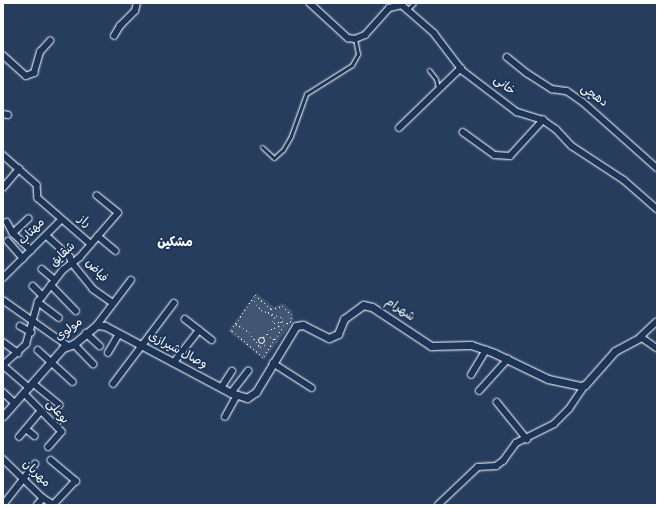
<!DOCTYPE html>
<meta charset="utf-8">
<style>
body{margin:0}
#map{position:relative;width:660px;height:508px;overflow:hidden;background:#263d5e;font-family:"Gochi Hand","Playpen Sans Arabic",sans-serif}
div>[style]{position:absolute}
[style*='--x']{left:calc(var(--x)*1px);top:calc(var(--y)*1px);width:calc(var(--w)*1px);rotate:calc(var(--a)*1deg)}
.green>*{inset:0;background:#425672}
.path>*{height:1px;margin-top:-0.5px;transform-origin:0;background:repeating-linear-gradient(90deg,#fff 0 1px,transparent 0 4px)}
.path>.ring{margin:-0.5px;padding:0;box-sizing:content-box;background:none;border:1px solid #fff;border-radius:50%}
.roads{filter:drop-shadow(0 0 1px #fff) drop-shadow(0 0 1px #fff)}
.service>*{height:3px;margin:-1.5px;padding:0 1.5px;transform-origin:1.5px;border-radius:1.5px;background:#1d3557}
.minor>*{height:5.5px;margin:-2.75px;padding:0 2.75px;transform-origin:2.75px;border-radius:2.75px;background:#1d3557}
.tertiary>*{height:7px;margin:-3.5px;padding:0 3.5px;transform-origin:3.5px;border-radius:3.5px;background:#1d3557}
span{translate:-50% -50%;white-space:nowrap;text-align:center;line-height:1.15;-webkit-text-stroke:4px #1d3557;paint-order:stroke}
.street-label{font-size:12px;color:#fff}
.neighbourhood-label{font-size:13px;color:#fff;font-weight:700}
.frame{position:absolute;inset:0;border:4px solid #fff;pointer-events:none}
</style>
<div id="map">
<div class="green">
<i style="clip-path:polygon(256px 293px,274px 307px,283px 303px,292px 311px,294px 320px,264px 360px,228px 331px)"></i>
</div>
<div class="path">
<i style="--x:255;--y:295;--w:21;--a:41"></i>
<i style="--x:271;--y:309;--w:11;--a:-15"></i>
<i style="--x:282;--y:306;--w:12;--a:42"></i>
<i style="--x:291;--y:314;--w:7;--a:90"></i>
<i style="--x:291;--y:321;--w:8;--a:150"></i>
<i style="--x:284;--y:325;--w:38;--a:123"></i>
<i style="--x:263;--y:357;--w:42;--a:-139.8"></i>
<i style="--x:231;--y:330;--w:42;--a:-55.6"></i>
<i style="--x:254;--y:301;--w:11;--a:52"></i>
<i style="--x:261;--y:310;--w:23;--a:20"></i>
<i style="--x:283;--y:318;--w:9;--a:117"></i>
<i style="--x:279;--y:326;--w:11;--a:158"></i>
<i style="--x:269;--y:330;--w:10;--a:127"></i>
<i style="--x:268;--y:312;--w:9;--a:41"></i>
<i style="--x:272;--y:321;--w:3;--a:45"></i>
<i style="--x:274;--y:323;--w:10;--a:-11"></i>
<i style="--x:236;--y:324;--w:15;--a:32"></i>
<i style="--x:249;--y:332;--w:19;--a:54"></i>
<i style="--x:260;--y:347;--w:5;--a:-22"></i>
<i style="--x:265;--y:345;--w:4;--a:-104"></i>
<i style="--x:267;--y:334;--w:15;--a:37"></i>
<i class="ring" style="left:258px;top:337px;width:5px;height:5px"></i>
</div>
<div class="roads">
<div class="service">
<i style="--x:407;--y:10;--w:10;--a:-45"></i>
<i style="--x:429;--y:70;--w:11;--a:52"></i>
<i style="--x:436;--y:79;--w:9;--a:77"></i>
<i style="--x:262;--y:147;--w:16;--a:43"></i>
<i style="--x:274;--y:158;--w:12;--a:-42"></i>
<i style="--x:283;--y:150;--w:16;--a:-60"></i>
<i style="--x:291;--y:136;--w:45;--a:-70.3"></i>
<i style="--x:306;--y:94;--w:54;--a:-32.2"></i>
<i style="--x:352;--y:65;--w:13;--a:-61"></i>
<i style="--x:358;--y:54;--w:15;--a:-101"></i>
</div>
<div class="minor">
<i style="--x:310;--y:3;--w:52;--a:42.6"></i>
<i style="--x:348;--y:38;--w:7;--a:8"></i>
<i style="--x:355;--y:39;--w:11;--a:-22"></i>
<i style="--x:365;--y:35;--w:36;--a:-48"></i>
<i style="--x:389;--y:8;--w:13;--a:-13"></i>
<i style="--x:402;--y:5;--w:43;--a:41.2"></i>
<i style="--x:434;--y:33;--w:48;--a:52.7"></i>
<i style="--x:463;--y:71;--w:68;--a:37.2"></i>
<i style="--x:517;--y:112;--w:27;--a:17"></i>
<i style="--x:543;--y:120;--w:16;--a:35"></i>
<i style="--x:556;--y:129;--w:23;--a:47"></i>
<i style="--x:572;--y:146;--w:62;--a:33.2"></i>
<i style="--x:624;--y:180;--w:44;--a:41.3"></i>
<i style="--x:114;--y:36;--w:12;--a:-59"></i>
<i style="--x:120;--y:26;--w:21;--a:-45"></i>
<i style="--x:135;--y:11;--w:8;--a:-76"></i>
<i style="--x:3;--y:55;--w:31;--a:42"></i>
<i style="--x:26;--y:76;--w:9;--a:-21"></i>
<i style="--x:34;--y:73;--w:22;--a:-74"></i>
<i style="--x:40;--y:52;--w:15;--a:-48"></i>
<i style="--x:507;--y:57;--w:26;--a:39"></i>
<i style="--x:527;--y:73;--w:30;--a:33"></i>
<i style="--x:552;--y:89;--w:15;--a:8"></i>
<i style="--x:567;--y:91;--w:19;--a:35"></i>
<i style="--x:583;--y:102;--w:99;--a:41.7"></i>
<i style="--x:3;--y:114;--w:5;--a:11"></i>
<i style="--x:399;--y:128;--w:86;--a:-44.1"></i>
<i style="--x:463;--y:132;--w:39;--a:36"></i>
<i style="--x:495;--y:155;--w:15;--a:4"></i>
<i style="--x:510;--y:156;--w:49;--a:-47.5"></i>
<i style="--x:3;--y:155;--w:45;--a:41.4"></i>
<i style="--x:37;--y:185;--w:13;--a:86"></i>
<i style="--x:38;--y:198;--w:70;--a:41"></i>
<i style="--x:3;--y:188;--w:25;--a:-50"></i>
<i style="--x:7;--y:222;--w:13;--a:61"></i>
<i style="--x:13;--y:233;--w:25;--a:43"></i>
<i style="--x:13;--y:233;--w:21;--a:-43"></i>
<i style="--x:47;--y:236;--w:31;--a:42"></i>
<i style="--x:70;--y:257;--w:8;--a:67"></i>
<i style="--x:73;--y:264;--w:32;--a:51"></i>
<i style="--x:93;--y:289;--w:24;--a:35"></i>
<i style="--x:98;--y:236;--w:23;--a:40"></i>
<i style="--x:8;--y:241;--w:23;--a:49"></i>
<i style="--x:42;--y:269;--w:17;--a:40"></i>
<i style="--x:3;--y:278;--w:82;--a:-45"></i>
<i style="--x:51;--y:285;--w:36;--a:46"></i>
<i style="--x:33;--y:286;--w:14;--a:45"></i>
<i style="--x:3;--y:300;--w:78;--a:35.1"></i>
<i style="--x:38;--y:302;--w:26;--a:37"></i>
<i style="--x:185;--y:319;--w:34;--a:38"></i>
<i style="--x:657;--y:322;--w:22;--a:137"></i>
<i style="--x:641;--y:337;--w:19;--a:35"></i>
<i style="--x:97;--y:325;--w:56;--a:-52.9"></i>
<i style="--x:20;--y:326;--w:13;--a:29"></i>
<i style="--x:86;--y:333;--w:19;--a:43"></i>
<i style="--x:3;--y:342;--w:19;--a:36"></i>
<i style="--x:74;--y:344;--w:28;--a:46"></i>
<i style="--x:38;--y:350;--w:47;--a:42.4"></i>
<i style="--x:108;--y:353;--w:22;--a:-60"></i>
<i style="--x:175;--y:361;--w:39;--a:-52"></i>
<i style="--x:273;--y:363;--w:46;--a:32.7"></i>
<i style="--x:3;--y:365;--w:31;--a:-42"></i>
<i style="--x:26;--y:344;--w:44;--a:-74.1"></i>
<i style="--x:38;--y:302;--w:41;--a:-52"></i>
<i style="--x:63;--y:270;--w:21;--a:-37"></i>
<i style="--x:80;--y:257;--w:58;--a:-49.2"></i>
<i style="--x:118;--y:213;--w:27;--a:-141"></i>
<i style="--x:3;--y:365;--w:35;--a:41"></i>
<i style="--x:471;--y:375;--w:29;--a:-59"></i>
<i style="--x:34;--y:384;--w:33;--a:39"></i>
<i style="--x:113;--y:384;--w:101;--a:-53"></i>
<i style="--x:221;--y:388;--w:20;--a:-57"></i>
<i style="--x:479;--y:391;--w:43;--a:-47.8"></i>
<i style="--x:3;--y:392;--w:16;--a:43"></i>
<i style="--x:24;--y:393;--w:54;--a:45.7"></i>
<i style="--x:62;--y:432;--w:20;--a:131"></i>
<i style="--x:231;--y:393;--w:28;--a:-52"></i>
<i style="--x:497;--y:402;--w:48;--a:51"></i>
<i style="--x:225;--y:417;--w:25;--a:-61"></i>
<i style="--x:26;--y:429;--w:11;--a:38"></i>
<i style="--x:19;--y:437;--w:34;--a:-50"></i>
<i style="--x:3;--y:459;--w:56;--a:44.3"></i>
<i style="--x:43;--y:498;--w:13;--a:32"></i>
<i style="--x:51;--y:460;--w:33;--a:40"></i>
<i style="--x:76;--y:481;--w:33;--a:133"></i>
<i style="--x:3;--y:505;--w:52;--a:-52"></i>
<i style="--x:37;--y:505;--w:9;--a:-49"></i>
<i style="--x:438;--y:505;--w:55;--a:-43.5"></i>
<i style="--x:478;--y:467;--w:18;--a:-3"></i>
<i style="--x:496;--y:466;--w:9;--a:-36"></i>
<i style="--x:503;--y:461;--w:22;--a:-54"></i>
<i style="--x:516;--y:443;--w:42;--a:-26.6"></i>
<i style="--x:554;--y:424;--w:21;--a:-45"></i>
<i style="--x:569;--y:409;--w:29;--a:-56"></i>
</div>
<div class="tertiary">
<i style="--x:3;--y:416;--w:91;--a:-48.6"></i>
<i style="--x:63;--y:348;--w:12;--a:-20"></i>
<i style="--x:74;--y:344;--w:30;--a:-40"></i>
<i style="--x:97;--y:325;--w:8;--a:7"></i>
<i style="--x:105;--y:326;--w:143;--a:28"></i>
<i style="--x:231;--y:393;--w:17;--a:17"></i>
<i style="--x:247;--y:398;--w:11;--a:-34"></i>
<i style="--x:256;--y:392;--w:77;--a:-58.8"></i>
<i style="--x:296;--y:326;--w:7;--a:-8"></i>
<i style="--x:303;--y:325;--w:29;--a:27"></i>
<i style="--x:329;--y:338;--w:10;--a:-24"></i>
<i style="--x:338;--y:334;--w:16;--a:-68"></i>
<i style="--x:344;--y:319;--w:24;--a:-36"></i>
<i style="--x:363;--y:305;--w:9;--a:13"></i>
<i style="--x:372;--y:307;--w:71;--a:33.5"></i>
<i style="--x:431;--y:346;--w:40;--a:-1.4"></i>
<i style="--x:471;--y:345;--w:24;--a:19"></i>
<i style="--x:494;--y:353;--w:60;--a:25.7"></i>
<i style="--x:548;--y:379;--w:34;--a:12"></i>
<i style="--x:581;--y:386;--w:4;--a:-14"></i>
<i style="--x:585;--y:385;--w:45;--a:-48.6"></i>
<i style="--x:615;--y:351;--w:30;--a:-28"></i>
</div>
</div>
<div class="street-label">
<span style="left:503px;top:87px;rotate:39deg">خانی</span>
<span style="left:593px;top:97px;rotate:36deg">دهچی</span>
<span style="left:83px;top:223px;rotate:39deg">راز</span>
<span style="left:33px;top:233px;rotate:-45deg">مهتاب</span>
<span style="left:64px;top:256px;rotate:-44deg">شقایق</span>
<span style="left:95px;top:272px;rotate:48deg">فیاض</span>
<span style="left:399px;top:311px;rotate:35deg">شهرام</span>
<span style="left:70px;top:331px;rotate:-36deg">مولوی</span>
<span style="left:177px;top:352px;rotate:28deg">وصال شیرازی</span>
<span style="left:56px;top:413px;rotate:50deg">بوعلی</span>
<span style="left:35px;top:475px;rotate:44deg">مهربان</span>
</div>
<div class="neighbourhood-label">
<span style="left:175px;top:244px">مشکین</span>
</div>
<div class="frame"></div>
</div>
